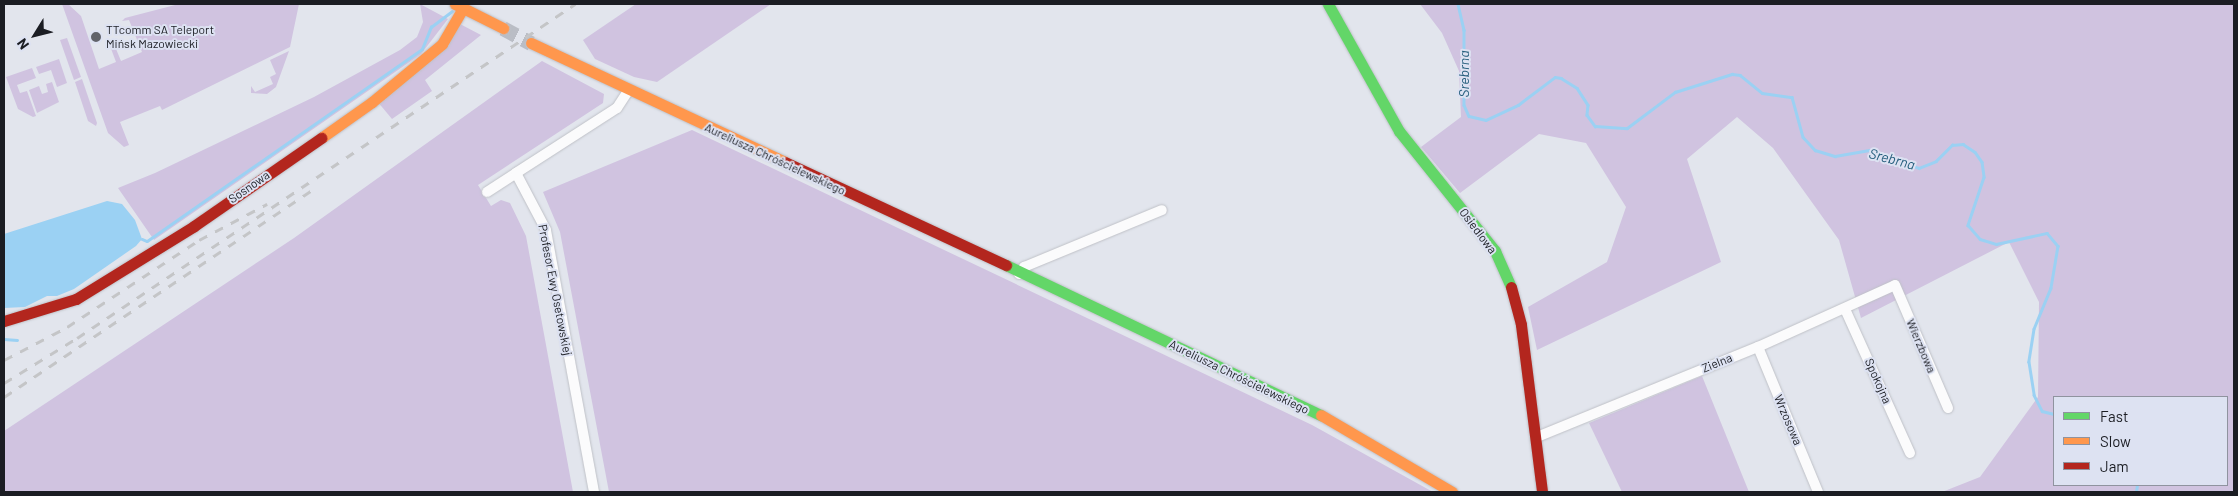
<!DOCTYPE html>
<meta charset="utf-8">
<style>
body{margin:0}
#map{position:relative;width:2238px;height:496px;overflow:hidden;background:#e2e5ed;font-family:Barlow,sans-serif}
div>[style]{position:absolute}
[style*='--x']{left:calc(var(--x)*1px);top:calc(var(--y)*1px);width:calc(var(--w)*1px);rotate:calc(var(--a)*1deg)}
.green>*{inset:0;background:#d0c3e0}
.water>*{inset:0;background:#9bd1f3}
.stream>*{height:2.5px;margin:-1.25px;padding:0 1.25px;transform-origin:1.25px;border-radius:1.25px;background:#9bd1f3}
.secondary-tunnel>*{height:15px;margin-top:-7.5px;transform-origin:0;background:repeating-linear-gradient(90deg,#babdc5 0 15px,transparent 0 23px)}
.roads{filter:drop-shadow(0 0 1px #bfc1c7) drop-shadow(0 0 1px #bfc1c7)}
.street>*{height:10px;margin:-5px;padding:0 5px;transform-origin:5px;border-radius:5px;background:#fbfbfc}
.fast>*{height:11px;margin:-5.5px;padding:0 5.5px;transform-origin:5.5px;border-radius:5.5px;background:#63d668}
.slow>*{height:11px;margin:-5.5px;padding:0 5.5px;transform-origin:5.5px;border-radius:5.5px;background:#ff974d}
.jam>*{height:11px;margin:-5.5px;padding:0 5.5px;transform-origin:5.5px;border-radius:5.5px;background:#b3261e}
.rail>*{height:2.5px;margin-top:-1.25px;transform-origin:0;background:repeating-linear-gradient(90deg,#c4c5c7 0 9px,transparent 0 18px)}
.dots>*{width:14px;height:14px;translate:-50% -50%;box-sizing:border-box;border:2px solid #dde2f2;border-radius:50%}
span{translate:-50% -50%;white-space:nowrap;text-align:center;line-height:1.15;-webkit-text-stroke:4px #dde2f2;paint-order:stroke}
.poi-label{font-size:12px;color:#1b1d23}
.left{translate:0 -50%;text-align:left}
.street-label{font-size:12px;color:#1b1d23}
.water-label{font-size:14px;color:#265e7d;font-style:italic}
.frame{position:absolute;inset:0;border:5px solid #1b1d23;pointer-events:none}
.legend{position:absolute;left:2053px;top:396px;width:175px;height:90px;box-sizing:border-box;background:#dde2f2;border:1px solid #8f939f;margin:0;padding:6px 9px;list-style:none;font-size:15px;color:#1b1d23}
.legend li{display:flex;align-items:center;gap:10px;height:25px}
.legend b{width:25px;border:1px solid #8f939f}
.north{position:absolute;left:10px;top:10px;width:50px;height:50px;-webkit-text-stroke:4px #dde2f2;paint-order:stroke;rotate:234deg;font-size:14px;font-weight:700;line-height:20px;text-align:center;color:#1b1d23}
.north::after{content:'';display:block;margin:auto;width:18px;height:22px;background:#1b1d23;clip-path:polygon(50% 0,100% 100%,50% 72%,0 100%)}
</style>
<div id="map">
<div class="green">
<i style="clip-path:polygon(62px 4px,68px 4px,81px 16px,99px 69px,116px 62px,110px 46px,114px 44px,121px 61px,142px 52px,129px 20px,122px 21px,125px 18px,179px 4px,299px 4px,290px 47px,162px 110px,160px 106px,120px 122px,129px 145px,124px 147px,108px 133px)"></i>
<i style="clip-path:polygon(420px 4px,448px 19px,421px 54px,154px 240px,118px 188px,155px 173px,314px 97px,400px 50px,417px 37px,423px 22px)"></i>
<i style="clip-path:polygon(636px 4px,771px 4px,657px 82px,634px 77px,595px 59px,583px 40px)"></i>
<i style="clip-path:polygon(evenodd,1420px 4px,2234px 4px,2234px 492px,1942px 492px,1980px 477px,2038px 397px,2039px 302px,2009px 242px,1861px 318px,1839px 240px,1773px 148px,1737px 117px,1687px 159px,1721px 262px,1537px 350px,1528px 307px,1607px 262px,1626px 207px,1586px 143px,1539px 134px,1460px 193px,1421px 147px,1461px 117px,1459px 71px,1442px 33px,1420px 4px,2054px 397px,2227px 397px,2227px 485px,2054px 485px,2054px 397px)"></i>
<i style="clip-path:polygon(460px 24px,481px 35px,425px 80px,432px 91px,392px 119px,377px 101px)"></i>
<i style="clip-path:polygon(67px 38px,81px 77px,74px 80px,60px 40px)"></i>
<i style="clip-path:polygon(289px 51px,276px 87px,267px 94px,251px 93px,251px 86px,255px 92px,273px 84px,270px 77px,276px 74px,270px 60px)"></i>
<i style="clip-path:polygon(59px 59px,67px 83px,57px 87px,51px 70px,39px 74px,36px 67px)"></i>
<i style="clip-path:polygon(542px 61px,604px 94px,603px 103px,478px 185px,491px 206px,501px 200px,510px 203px,526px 236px,573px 492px,4px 492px,4px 431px,294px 238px)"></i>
<i style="clip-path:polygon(32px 68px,36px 78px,17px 85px,20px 93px,27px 91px,36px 116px,33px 117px,18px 109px,6px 77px)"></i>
<i style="clip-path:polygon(82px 79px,97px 123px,96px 126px,88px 121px,75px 82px)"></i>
<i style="clip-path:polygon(52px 82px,59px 102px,37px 113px,29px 90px,39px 86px,42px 94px,48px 92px,46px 84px)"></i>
<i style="clip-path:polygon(692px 130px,1312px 425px,1433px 492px,609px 492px,560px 232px,543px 192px)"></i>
<i style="clip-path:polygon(1702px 376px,1749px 492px,1622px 492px,1589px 423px)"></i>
</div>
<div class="water">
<i style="clip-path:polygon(107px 201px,122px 204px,135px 220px,142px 239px,136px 246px,74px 289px,57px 296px,47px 296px,25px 307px,4px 308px,4px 234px)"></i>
</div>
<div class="stream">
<i style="--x:1458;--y:4;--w:27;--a:77"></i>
<i style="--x:1464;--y:30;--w:75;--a:90"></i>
<i style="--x:1464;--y:105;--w:12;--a:66"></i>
<i style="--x:1469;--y:116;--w:17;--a:13"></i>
<i style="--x:1486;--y:120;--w:35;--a:-25"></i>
<i style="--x:1518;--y:105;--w:46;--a:-37.1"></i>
<i style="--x:1555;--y:77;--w:6;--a:9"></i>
<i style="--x:1561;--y:78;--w:19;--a:32"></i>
<i style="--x:1577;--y:88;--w:20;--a:57"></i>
<i style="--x:1588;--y:105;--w:10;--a:96"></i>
<i style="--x:1587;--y:115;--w:14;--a:54"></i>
<i style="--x:1595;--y:126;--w:32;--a:4"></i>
<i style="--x:1627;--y:128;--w:60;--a:-36.9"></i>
<i style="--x:1675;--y:92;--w:60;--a:-17.5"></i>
<i style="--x:1732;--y:74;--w:8;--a:7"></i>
<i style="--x:1740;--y:75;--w:28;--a:39"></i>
<i style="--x:1762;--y:93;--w:30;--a:8"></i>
<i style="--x:1792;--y:97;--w:41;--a:74.6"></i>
<i style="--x:1803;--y:137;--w:18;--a:47"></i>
<i style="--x:1815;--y:150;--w:21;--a:17"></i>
<i style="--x:1835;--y:156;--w:36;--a:-10"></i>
<i style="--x:1870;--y:150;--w:52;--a:20.2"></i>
<i style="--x:1919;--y:168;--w:18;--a:-22"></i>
<i style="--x:1936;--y:161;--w:23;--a:-45"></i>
<i style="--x:1952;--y:145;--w:11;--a:-5"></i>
<i style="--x:1963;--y:144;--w:14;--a:34"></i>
<i style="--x:1975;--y:152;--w:12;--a:55"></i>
<i style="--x:1982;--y:162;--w:15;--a:82"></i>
<i style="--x:1984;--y:177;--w:51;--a:108.4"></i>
<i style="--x:1968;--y:225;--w:18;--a:49"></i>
<i style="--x:1980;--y:239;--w:17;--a:17"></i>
<i style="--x:1996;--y:244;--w:52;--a:-12.2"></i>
<i style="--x:2047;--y:233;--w:17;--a:50"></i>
<i style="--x:2058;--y:246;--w:43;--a:99.5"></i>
<i style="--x:2051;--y:288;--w:44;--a:112.5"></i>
<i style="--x:2034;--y:329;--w:33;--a:99"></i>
<i style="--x:2029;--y:362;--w:33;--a:81"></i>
<i style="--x:2034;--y:395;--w:18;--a:63"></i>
<i style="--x:2042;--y:411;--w:12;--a:14"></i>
<i style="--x:142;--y:239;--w:5;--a:22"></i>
<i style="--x:147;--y:241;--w:335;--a:-34.9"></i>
<i style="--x:422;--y:49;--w:24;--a:-68"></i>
<i style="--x:431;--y:27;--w:26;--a:-37"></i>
<i style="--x:4;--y:339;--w:13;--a:4"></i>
<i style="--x:2136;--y:492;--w:7;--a:-82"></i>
</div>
<div class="secondary-tunnel">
<i style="--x:503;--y:28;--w:32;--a:28"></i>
</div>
<div class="roads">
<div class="street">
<i style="--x:487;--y:192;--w:35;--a:-33"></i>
<i style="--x:1019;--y:274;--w:9;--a:-54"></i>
<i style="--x:1024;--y:267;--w:149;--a:-22.4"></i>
<i style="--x:1845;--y:309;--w:158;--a:65.7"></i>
<i style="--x:1758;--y:347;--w:157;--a:67.5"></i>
<i style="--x:1537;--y:437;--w:239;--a:-22.2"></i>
<i style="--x:1758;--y:347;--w:150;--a:-24.3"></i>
<i style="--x:1895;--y:285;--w:134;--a:66.7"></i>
<i style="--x:594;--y:492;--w:266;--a:-100.4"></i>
<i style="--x:546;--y:230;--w:64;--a:-117.8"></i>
<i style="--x:516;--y:173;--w:120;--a:-32.8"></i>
<i style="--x:617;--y:108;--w:20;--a:-57"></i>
</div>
<div class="fast">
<i style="--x:1328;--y:4;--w:145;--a:60.8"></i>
<i style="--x:1399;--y:131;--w:154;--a:51.3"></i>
<i style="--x:1495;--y:251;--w:39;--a:66"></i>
<i style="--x:1006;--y:265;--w:349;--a:25.5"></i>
</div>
<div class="slow">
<i style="--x:455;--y:4;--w:54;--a:26.6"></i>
<i style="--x:531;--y:43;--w:280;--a:25.1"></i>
<i style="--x:321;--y:138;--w:62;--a:-35.2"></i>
<i style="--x:372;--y:102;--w:91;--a:-39.6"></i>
<i style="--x:442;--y:44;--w:42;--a:-59.7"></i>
<i style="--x:1321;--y:415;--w:152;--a:30.4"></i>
</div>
<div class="jam">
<i style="--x:785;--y:162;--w:244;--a:25"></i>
<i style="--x:1511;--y:287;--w:39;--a:75"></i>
<i style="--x:1521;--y:325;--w:168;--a:82.8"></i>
<i style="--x:4;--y:321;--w:75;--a:-17"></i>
<i style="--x:76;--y:299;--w:139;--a:-31.7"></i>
<i style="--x:194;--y:226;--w:155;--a:-34.7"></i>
</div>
</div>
<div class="rail">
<i style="--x:4;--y:360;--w:71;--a:-27.6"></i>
<i style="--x:67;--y:327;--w:158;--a:-33.4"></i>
<i style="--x:199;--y:240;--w:77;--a:-27.9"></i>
<i style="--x:4;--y:383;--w:86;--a:-31.7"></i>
<i style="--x:77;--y:338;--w:600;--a:-33.85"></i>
<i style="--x:4;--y:397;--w:372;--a:-33.9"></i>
</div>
<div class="dots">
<i style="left:96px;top:37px;background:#61636a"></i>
</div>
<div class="poi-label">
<span class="left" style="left:106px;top:37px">TTcomm SA Teleport<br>Mińsk Mazowiecki</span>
</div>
<div class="street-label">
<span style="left:775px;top:159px;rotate:25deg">Aureliusza Chróścielewskiego</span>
<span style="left:249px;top:187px;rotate:-35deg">Sosnowa</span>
<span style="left:1478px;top:231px;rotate:53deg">Osiedlowa</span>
<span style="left:555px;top:290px;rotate:79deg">Profesor Ewy Osetowskiej</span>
<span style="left:1921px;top:346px;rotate:67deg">Wierzbowa</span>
<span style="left:1717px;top:363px;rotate:-22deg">Zielna</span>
<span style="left:1239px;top:377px;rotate:26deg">Aureliusza Chróścielewskiego</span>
<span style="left:1878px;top:381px;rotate:66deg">Spokojna</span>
<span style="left:1788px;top:420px;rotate:67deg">Wrzosowa</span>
</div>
<div class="water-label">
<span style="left:1464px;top:74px;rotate:-90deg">Srebrna</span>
<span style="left:1892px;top:159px;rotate:15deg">Srebrna</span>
</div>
<div class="frame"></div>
<ul class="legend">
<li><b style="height:6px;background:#63d668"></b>Fast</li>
<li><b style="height:6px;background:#ff974d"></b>Slow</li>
<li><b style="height:6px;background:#b3261e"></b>Jam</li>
</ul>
<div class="north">N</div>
</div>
